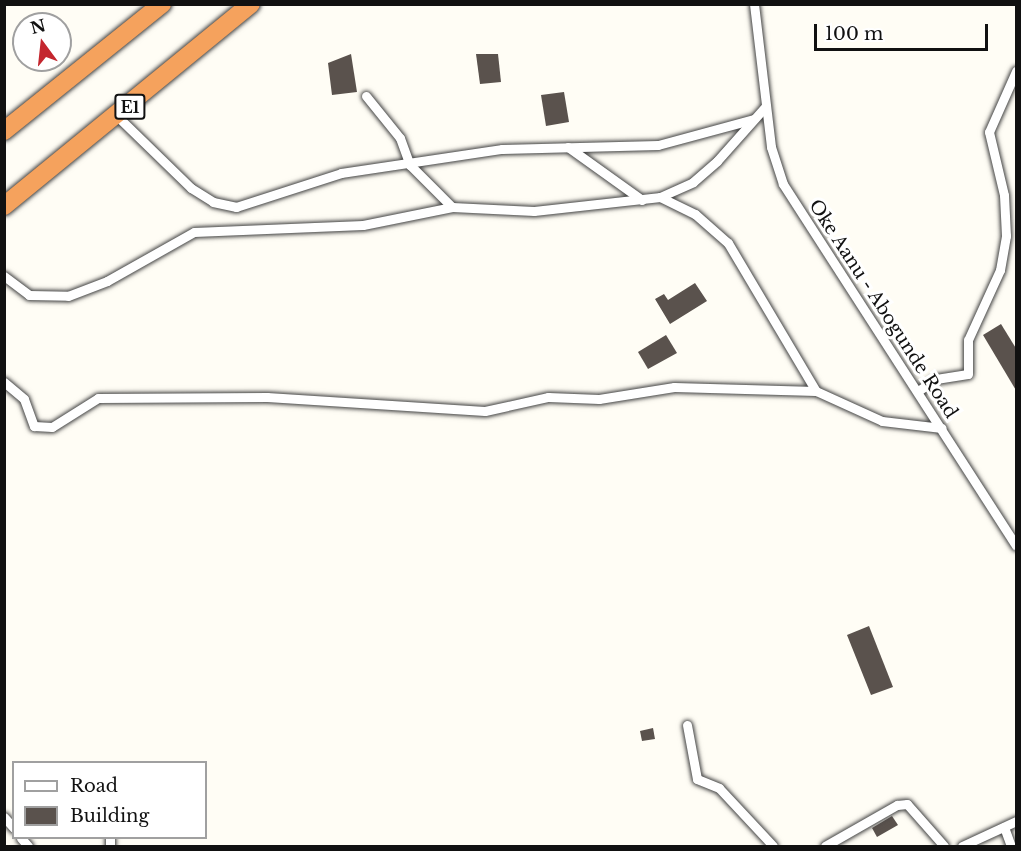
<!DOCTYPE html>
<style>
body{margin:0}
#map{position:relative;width:1021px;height:851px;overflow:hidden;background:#fffdf5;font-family:"Libre Baskerville",serif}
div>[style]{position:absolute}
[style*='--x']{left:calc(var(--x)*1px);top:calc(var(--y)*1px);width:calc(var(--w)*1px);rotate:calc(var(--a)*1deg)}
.building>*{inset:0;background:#5a524d}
.roads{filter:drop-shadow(0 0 2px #444) drop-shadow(0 0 2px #444)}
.minor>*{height:9px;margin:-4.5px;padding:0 4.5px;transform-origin:4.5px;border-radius:4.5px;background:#fff}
.motorway>*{height:18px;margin:-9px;padding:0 9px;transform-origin:9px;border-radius:9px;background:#f5a25d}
span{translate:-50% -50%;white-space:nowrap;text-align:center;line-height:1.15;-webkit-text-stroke:6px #fff;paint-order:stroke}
.shield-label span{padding:2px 4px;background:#fff;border:2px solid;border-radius:4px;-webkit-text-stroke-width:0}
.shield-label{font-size:16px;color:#111;font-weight:700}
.street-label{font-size:18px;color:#111}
.frame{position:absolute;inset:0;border:6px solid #111;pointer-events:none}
.legend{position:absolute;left:12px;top:761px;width:195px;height:78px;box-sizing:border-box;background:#fff;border:2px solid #a0a0a0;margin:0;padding:8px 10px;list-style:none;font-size:18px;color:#111}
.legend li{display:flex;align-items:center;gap:12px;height:30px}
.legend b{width:30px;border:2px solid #a0a0a0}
.north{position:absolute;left:12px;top:12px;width:60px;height:60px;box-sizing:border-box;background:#fff;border:2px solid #a0a0a0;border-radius:50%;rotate:345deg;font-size:16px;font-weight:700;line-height:24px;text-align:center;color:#111}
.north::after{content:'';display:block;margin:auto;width:21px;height:27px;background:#c4262e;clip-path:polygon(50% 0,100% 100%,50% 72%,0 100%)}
.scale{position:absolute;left:814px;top:24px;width:174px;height:27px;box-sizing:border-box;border:3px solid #111;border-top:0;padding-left:8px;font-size:18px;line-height:21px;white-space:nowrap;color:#111;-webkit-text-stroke:4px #fff;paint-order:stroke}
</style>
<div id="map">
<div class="building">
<i style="clip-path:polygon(351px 54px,357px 92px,332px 95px,328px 63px)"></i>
<i style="clip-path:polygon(476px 54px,498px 54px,501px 82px,480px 84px)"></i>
<i style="clip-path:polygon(564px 92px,569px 122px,546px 126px,541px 95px)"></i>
<i style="clip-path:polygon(695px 283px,707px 301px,670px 324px,655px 299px,664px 294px,668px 300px)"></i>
<i style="clip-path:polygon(1001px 324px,1017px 350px,1017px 392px,983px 335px)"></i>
<i style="clip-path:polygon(666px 335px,677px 353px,648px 369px,638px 352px)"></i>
<i style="clip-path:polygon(869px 626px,893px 687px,871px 695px,847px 635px)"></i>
<i style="clip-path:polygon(653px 728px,655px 739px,642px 741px,640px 731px)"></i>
<i style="clip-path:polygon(892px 816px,898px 825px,877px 837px,872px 828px)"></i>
</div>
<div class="roads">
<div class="minor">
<i style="--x:754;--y:4;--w:144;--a:83.2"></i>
<i style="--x:771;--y:147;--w:39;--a:72"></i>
<i style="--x:783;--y:184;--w:430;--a:57.2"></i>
<i style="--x:366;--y:96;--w:54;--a:51"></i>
<i style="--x:400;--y:138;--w:29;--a:70"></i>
<i style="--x:410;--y:165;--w:59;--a:45"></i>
<i style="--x:118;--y:117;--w:102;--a:44.2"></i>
<i style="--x:191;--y:188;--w:26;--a:32"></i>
<i style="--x:213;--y:202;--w:24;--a:12"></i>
<i style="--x:236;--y:207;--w:110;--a:-17.9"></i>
<i style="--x:341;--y:173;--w:163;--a:-8.5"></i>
<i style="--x:502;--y:149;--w:156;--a:-1.5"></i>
<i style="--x:658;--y:145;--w:99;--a:-15.2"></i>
<i style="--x:568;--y:147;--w:91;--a:35.6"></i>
<i style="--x:660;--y:197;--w:39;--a:26"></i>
<i style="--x:695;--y:214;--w:44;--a:41.3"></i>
<i style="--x:728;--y:243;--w:172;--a:59.3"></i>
<i style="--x:4;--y:276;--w:31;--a:37"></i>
<i style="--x:29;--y:295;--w:39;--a:1"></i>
<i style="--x:68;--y:296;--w:42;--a:-21"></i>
<i style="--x:107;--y:281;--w:100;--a:-29.4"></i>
<i style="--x:194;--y:232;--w:169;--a:-2.4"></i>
<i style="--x:363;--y:225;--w:91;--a:-11.4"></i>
<i style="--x:452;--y:207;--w:82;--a:2.8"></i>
<i style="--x:534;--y:211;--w:127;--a:-6.3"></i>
<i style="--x:660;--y:197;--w:36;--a:-24"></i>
<i style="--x:693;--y:182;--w:32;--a:-41"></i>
<i style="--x:717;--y:161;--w:72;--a:-48.4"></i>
<i style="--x:4;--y:382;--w:26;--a:40"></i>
<i style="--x:24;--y:399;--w:29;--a:70"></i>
<i style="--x:34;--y:426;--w:18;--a:3"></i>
<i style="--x:52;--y:427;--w:54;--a:-32.2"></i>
<i style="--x:98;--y:398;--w:169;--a:-0.3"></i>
<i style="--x:267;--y:397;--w:218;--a:3.7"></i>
<i style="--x:485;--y:411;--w:65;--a:-12.5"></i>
<i style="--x:548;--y:397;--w:51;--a:2.2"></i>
<i style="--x:599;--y:399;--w:76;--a:-9.1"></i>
<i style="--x:674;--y:387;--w:142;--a:1.6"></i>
<i style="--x:816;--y:391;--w:72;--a:24.4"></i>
<i style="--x:882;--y:421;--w:60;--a:6.7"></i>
<i style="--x:918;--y:391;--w:22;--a:-34"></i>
<i style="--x:936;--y:379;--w:32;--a:-9"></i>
<i style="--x:968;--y:374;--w:34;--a:-90"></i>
<i style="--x:968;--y:340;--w:77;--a:-65.4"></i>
<i style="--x:1000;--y:270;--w:35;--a:-80"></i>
<i style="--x:1006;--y:236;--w:41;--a:-92.8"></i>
<i style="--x:1004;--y:195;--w:65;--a:-103.4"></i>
<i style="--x:989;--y:132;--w:67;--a:-66.1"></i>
<i style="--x:687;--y:725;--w:55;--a:79.5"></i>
<i style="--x:697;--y:779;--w:24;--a:22"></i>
<i style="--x:719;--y:788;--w:79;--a:47"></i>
<i style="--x:4;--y:817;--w:15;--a:48"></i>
<i style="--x:1004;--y:827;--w:20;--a:70"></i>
<i style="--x:21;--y:838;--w:11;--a:49"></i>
<i style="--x:110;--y:846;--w:8;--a:-90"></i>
<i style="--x:825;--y:846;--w:83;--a:-29.7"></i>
<i style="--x:897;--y:805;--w:10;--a:-6"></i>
<i style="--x:907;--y:804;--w:56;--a:48.6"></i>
<i style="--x:962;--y:846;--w:60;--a:-24.8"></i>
</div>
<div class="motorway">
<i style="--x:4;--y:131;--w:203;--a:-38.8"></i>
<i style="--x:4;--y:206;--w:319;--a:-39.3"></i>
</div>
</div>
<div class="shield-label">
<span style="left:130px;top:107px">E1</span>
</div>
<div class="street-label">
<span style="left:883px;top:309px;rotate:57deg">Oke Aanu - Abogunde Road</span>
</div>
<div class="frame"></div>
<ul class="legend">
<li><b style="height:8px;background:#fff"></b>Road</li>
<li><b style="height:16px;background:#5a524d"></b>Building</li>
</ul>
<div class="north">N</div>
<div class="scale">100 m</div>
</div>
